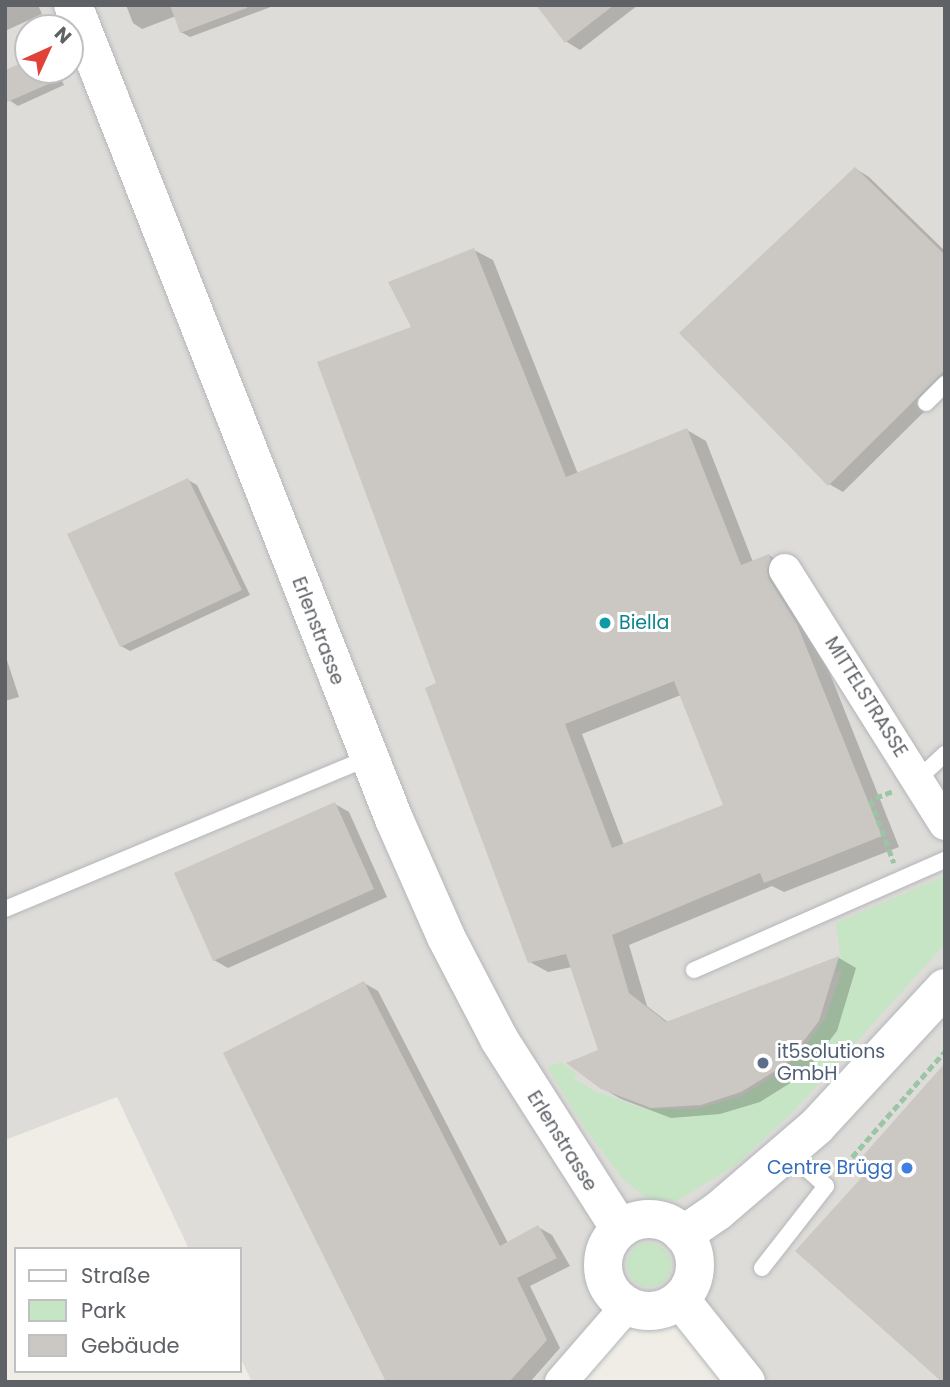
<!DOCTYPE html>
<meta charset="utf-8">
<style>
body{margin:0}
#map{position:relative;width:950px;height:1387px;overflow:hidden;background:#efede6;font-family:Poppins,sans-serif}
div>[style]{position:absolute}
[style*='--x']{left:calc(var(--x)*1px);top:calc(var(--y)*1px);width:calc(var(--w)*1px);rotate:calc(var(--a)*1deg)}
.industrial>*{inset:0;background:#dedcd8}
.green>*{inset:0;background:#c5e5c4}
.round{border-radius:50%}
.shadow>*{inset:0;background:#0003}
.building>*{inset:0;background:#cbc8c3}
.path>*{height:4.5px;margin-top:-2.25px;transform-origin:0;background:repeating-linear-gradient(90deg,#9cc4a6 0 7px,transparent 0 10.5px)}
.roads{filter:drop-shadow(0 0 2px #b3b6ba) drop-shadow(0 0 2px #b3b6ba)}
.service>*{height:16px;margin:-8px;padding:0 8px;transform-origin:8px;border-radius:8px;background:#fff}
.minor>*{height:32px;margin:-16px;padding:0 16px;transform-origin:16px;border-radius:16px;background:#fff}
.tertiary>*{height:38px;margin:-19px;padding:0 19px;transform-origin:19px;border-radius:19px;background:#fff}
.secondary>*{height:38px;margin:-19px;padding:0 19px;transform-origin:19px;border-radius:19px;background:#fff}
.secondary>.ring{margin:-19px;padding:0;box-sizing:content-box;background:none;border:38px solid #fff;border-radius:50%}
.dots>*{width:19px;height:19px;translate:-50% -50%;box-sizing:border-box;border:4px solid #fff;border-radius:50%}
span{translate:-50% -50%;white-space:nowrap;text-align:center;line-height:1.15;-webkit-text-stroke:6px #fff;paint-order:stroke}
.culture-label{font-size:19px;color:#0d838f}
.left{translate:0 -50%;text-align:left}
.street-label{font-size:19px;color:#5e6166}
.service-label{font-size:19px;color:#4e5e75}
.shop-label{font-size:19px;color:#366cbe}
.right{translate:-100% -50%;text-align:right}
.frame{position:absolute;inset:0;border:7px solid #5e6166;pointer-events:none}
.legend{position:absolute;left:14px;top:1247px;width:228px;height:126px;box-sizing:border-box;background:#fff;border:2px solid #bfc0c2;margin:0;padding:9px 12px;list-style:none;font-size:21px;color:#5e6166}
.legend li{display:flex;align-items:center;gap:14px;height:35px}
.legend b{width:35px;border:2px solid #bfc0c2}
.north{position:absolute;left:14px;top:14px;width:70px;height:70px;box-sizing:border-box;background:#fff;border:2px solid #bfc0c2;border-radius:50%;rotate:45deg;font-size:19px;font-weight:700;line-height:28px;text-align:center;color:#5e6166}
.north::after{content:'';display:block;margin:auto;width:24px;height:32px;background:#e2413a;clip-path:polygon(50% 0,100% 100%,50% 72%,0 100%)}
</style>
<div id="map">
<div class="industrial">
<i style="clip-path:polygon(evenodd,5px 5px,945px 5px,945px 1382px,746px 1382px,665px 1308px,640px 1310px,561px 1382px,252px 1382px,240px 1357px,240px 1249px,189px 1249px,117px 1097px,5px 1140px,5px 5px,28px 28px,70px 28px,70px 70px,28px 70px,28px 28px)"></i>
</div>
<div class="green">
<i style="clip-path:polygon(945px 876px,945px 944px,794px 1111px,734px 1166px,677px 1201px,647px 1198px,623px 1179px,585px 1128px,547px 1067px,561px 1062px,577px 1074px,573px 1078px,594px 1091px,646px 1109px,696px 1109px,742px 1096px,783px 1070px,805px 1047px,826px 1017px,842px 970px,836px 973px,840px 954px,836px 923px)"></i>
<i class="round" style="left:627px;top:1243px;width:44px;height:44px"></i>
</div>
<div class="shadow">
<i style="clip-path:polygon(5px 5px,38px 5px,42px 14px,5px 31px)"></i>
<i style="clip-path:polygon(126px 5px,276px 5px,190px 37px,181px 32px,176px 16px,142px 29px,133px 23px)"></i>
<i style="clip-path:polygon(538px 5px,638px 5px,580px 50px,567px 42px)"></i>
<i style="clip-path:polygon(28px 62px,28px 70px,57px 70px,64px 85px,18px 106px,9px 100px)"></i>
<i style="clip-path:polygon(856px 169px,869px 177px,945px 251px,945px 391px,843px 492px,829px 484px)"></i>
<i style="clip-path:polygon(evenodd,474px 250px,493px 260px,578px 474px,687px 430px,706px 441px,753px 562px,769px 555px,787px 566px,899px 847px,784px 892px,772px 886px,629px 945px,647px 1006px,669px 1023px,839px 958px,856px 968px,837px 1031px,803px 1075px,760px 1102px,720px 1114px,671px 1118px,621px 1099px,602px 1088px,600px 1051px,572px 967px,548px 972px,530px 962px,439px 684px,413px 328px,474px 250px,681px 695px,726px 806px,624px 845px,582px 734px,681px 695px)"></i>
<i style="clip-path:polygon(188px 480px,197px 485px,250px 595px,130px 651px,121px 646px)"></i>
<i style="clip-path:polygon(5px 654px,19px 697px,5px 701px)"></i>
<i style="clip-path:polygon(335px 804px,349px 812px,387px 897px,228px 968px,214px 960px)"></i>
<i style="clip-path:polygon(364px 983px,378px 991px,508px 1243px,538px 1227px,552px 1235px,570px 1266px,530px 1286px,560px 1348px,530px 1382px,387px 1382px)"></i>
</div>
<div class="building">
<i style="clip-path:polygon(170px 5px,247px 5px,247px 8px,180px 33px)"></i>
<i style="clip-path:polygon(536px 5px,614px 5px,565px 43px)"></i>
<i style="clip-path:polygon(28px 60px,28px 70px,76px 72px,5px 103px,5px 70px)"></i>
<i style="clip-path:polygon(855px 167px,945px 255px,945px 370px,828px 486px,679px 333px)"></i>
<i style="clip-path:polygon(evenodd,474px 248px,566px 477px,687px 428px,741px 565px,769px 554px,771px 559px,767px 570px,769px 579px,797px 624px,882px 836px,764px 883px,760px 873px,612px 935px,629px 993px,666px 1022px,839px 956px,819px 1021px,785px 1065px,741px 1092px,701px 1105px,651px 1108px,601px 1089px,566px 1063px,598px 1050px,566px 954px,528px 963px,425px 688px,436px 683px,317px 362px,411px 327px,388px 282px,474px 248px,674px 681px,723px 805px,612px 848px,565px 724px,674px 681px)"></i>
<i style="clip-path:polygon(188px 478px,242px 590px,120px 647px,67px 534px)"></i>
<i style="clip-path:polygon(335px 802px,374px 889px,213px 961px,174px 873px)"></i>
<i style="clip-path:polygon(364px 981px,500px 1246px,538px 1225px,557px 1258px,517px 1278px,547px 1340px,509px 1382px,386px 1382px,223px 1053px)"></i>
<i style="clip-path:polygon(945px 1063px,945px 1382px,942px 1382px,795px 1251px,863px 1176px,853px 1167px)"></i>
</div>
<div class="path">
<i style="--x:892;--y:792;--w:22;--a:159"></i>
<i style="--x:871;--y:800;--w:67;--a:69.9"></i>
<i style="--x:838;--y:1173;--w:162;--a:-48.7"></i>
</div>
<div class="roads">
<div class="service">
<i style="--x:926;--y:403;--w:27;--a:-45"></i>
<i style="--x:918;--y:779;--w:37;--a:-43"></i>
<i style="--x:5;--y:909;--w:392;--a:-22.6"></i>
<i style="--x:694;--y:970;--w:274;--a:-23.7"></i>
<i style="--x:762;--y:1268;--w:104;--a:-52"></i>
<i style="--x:826;--y:1186;--w:51;--a:-138.2"></i>
</div>
<div class="minor">
<i style="--x:785;--y:570;--w:300;--a:57.8"></i>
<i style="--x:561;--y:1382;--w:102;--a:-49"></i>
</div>
<div class="tertiary">
<i style="--x:680;--y:1299;--w:106;--a:51.5"></i>
</div>
<div class="secondary">
<i style="--x:73;--y:5;--w:875;--a:68.48"></i>
<i style="--x:394;--y:819;--w:129;--a:66.2"></i>
<i style="--x:446;--y:937;--w:115;--a:62.5"></i>
<i style="--x:499;--y:1039;--w:225;--a:57.5"></i>
<i class="ring" style="left:603px;top:1219px;width:54px;height:54px"></i>
<i style="--x:683;--y:1235;--w:42;--a:-34.4"></i>
<i style="--x:718;--y:1211;--w:130;--a:-40.6"></i>
<i style="--x:817;--y:1126;--w:188;--a:-47.2"></i>
</div>
</div>
<div class="dots">
<i style="left:605px;top:623px;background:#0f9aa8"></i>
<i style="left:763px;top:1063px;background:#5c6f8a"></i>
<i style="left:907px;top:1168px;background:#3f7fe0"></i>
</div>
<div class="culture-label">
<span class="left" style="left:619px;top:623px">Biella</span>
</div>
<div class="street-label">
<span style="left:318px;top:631px;rotate:69deg">Erlenstrasse</span>
<span style="left:866px;top:697px;rotate:58deg">MITTELSTRASSE</span>
<span style="left:562px;top:1141px;rotate:58deg">Erlenstrasse</span>
</div>
<div class="service-label">
<span class="left" style="left:777px;top:1063px">it5solutions<br>GmbH</span>
</div>
<div class="shop-label">
<span class="right" style="left:893px;top:1168px">Centre Brügg</span>
</div>
<div class="frame"></div>
<ul class="legend">
<li><b style="height:9px;background:#fff"></b>Straße</li>
<li><b style="height:19px;background:#c5e5c4"></b>Park</li>
<li><b style="height:19px;background:#cbc8c3"></b>Gebäude</li>
</ul>
<div class="north">N</div>
</div>
